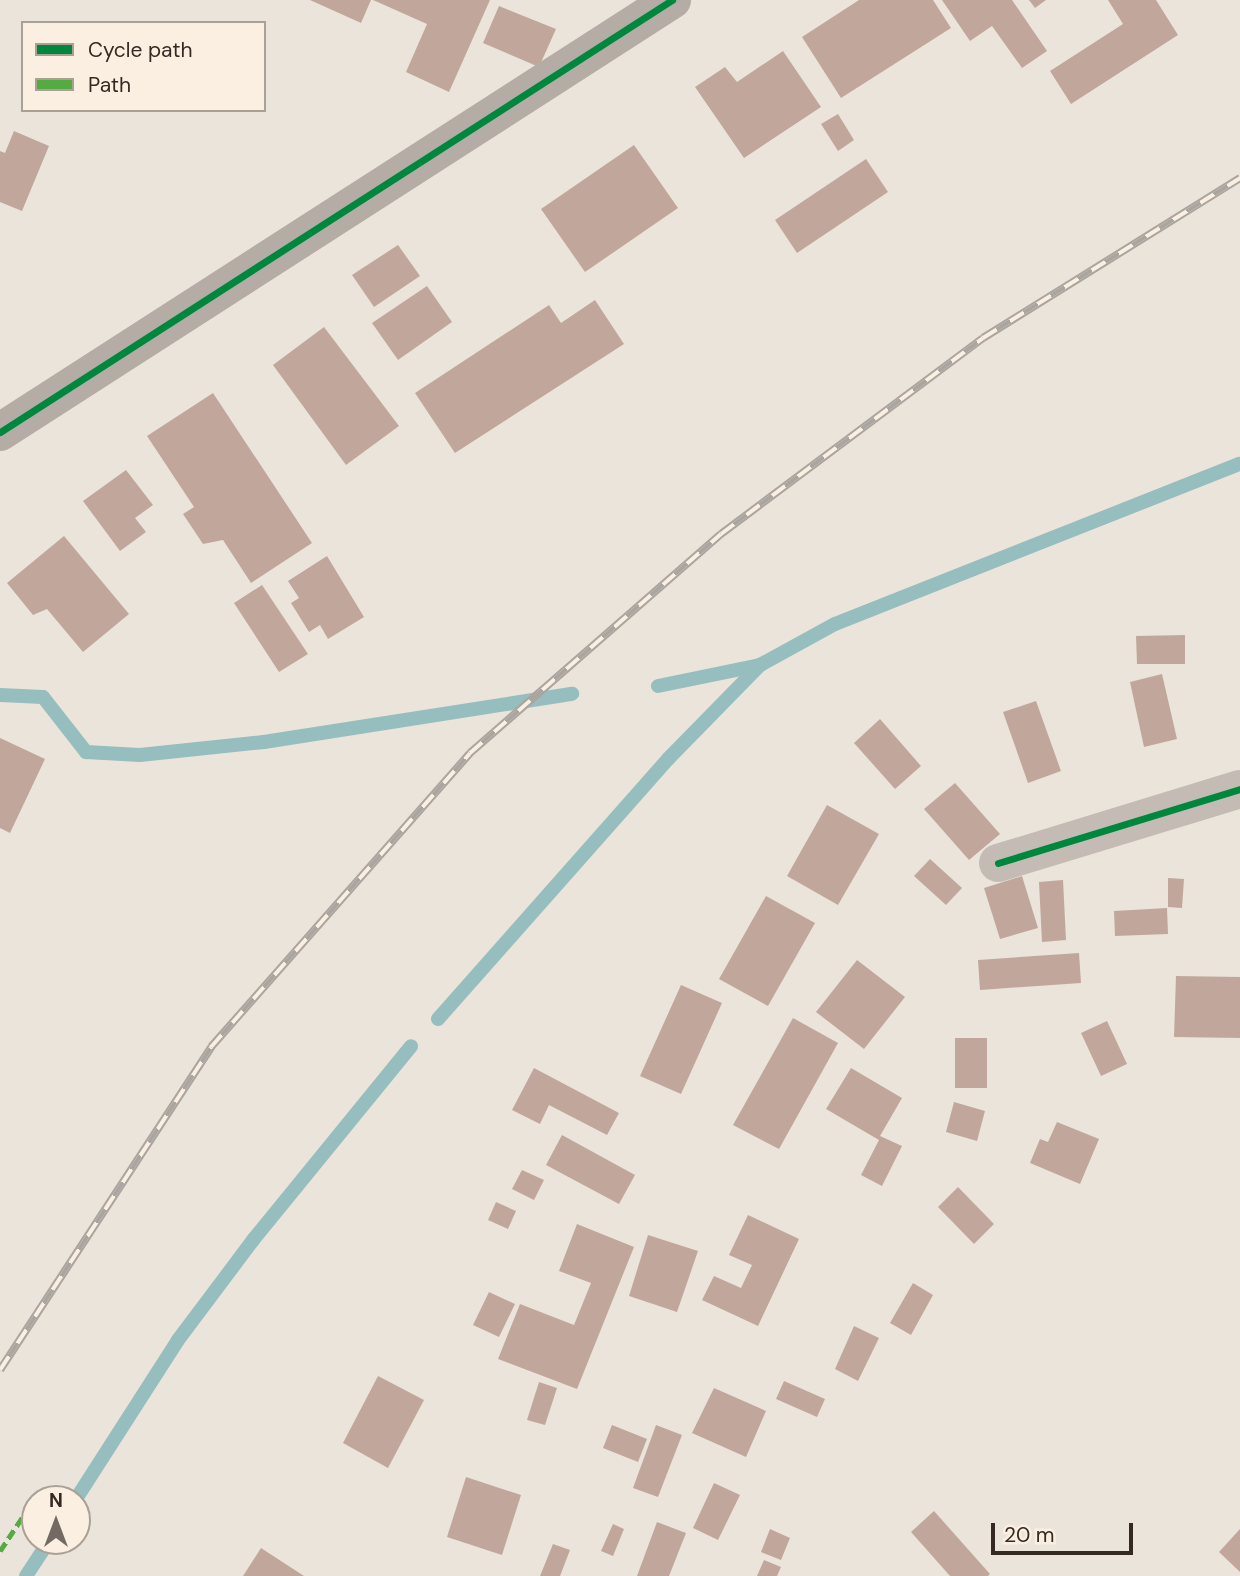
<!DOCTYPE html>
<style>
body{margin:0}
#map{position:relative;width:1240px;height:1576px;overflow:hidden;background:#ebe4db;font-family:"DM Sans",sans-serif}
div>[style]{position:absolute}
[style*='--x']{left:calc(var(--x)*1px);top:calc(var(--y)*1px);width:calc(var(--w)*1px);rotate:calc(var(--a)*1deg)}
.stream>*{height:14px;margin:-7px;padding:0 7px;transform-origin:7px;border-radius:7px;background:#96bebe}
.building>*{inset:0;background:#c1a79b}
.street>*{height:38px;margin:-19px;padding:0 19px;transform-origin:19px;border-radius:19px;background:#c4bcb4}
.secondary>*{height:38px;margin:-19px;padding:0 19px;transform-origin:19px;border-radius:19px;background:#b5aca5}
.rail>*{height:8px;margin-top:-4px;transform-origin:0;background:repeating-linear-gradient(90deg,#faefe0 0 16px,#aba59f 0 32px);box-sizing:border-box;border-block:2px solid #aba59f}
.quiet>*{height:5px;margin-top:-2.5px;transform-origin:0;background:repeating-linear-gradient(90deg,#54ab43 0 10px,transparent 0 15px)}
.cycleway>*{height:7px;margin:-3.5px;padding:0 3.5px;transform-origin:3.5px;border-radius:3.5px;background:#00873e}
span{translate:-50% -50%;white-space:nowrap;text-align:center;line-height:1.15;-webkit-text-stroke:6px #faefe0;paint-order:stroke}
.legend{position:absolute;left:21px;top:21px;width:245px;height:91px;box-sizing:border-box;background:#faefe0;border:2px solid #aba094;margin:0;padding:9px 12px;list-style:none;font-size:21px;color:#342923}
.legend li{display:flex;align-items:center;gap:14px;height:35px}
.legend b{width:35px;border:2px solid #aba094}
.north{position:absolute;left:21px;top:1485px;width:70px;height:70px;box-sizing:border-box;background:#faefe0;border:2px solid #aba094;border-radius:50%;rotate:0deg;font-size:19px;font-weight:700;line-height:28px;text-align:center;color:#342923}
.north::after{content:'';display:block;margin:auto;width:24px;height:32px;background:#746a63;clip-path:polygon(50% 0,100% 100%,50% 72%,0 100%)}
.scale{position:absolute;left:991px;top:1523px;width:142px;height:32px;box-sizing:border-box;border:4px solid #342923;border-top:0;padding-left:9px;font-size:21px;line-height:24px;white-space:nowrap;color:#342923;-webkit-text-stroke:5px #faefe0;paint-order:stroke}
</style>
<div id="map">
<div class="stream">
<i style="--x:658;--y:686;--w:104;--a:-11.6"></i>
<i style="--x:760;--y:665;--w:85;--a:-28.7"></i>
<i style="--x:835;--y:624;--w:435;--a:-21.6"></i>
<i style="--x:0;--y:695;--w:43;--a:2.7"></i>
<i style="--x:43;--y:697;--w:70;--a:52"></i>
<i style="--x:86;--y:752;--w:54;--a:3.2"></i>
<i style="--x:140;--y:755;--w:125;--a:-6"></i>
<i style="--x:264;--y:742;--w:312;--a:-8.9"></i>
<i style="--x:438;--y:1019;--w:347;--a:-48.5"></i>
<i style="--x:668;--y:759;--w:132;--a:-45.6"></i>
<i style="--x:76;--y:1499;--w:189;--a:-57.3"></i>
<i style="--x:178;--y:1340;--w:125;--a:-53.1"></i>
<i style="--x:253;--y:1240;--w:250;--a:-50.8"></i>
<i style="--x:26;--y:1576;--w:42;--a:-56.7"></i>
</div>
<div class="building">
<i style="clip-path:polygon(310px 0,371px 0,361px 23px)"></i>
<i style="clip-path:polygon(373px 0,490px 0,449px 92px,406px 72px,427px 24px)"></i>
<i style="clip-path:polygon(859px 0,933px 0,951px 28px,841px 98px,802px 37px)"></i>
<i style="clip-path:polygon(942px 0,1012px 0,1047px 51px,1022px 68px,992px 26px,970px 41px)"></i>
<i style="clip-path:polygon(1029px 0,1046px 0,1035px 8px)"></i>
<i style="clip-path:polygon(1108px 0,1156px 0,1178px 35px,1071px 104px,1050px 71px,1123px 24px)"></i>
<i style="clip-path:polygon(499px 6px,556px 29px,539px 67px,483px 43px)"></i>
<i style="clip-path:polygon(783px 51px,821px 107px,744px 158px,695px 87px,725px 67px,737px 82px)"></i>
<i style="clip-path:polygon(838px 114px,854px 140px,838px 151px,821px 124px)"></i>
<i style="clip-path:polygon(14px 131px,49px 146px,22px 211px,0 202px,0 151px,5px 153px)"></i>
<i style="clip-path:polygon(634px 145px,678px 208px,585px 272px,541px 209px)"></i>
<i style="clip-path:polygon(866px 159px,888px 192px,797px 253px,775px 220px)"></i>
<i style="clip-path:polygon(398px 245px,420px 276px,374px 307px,352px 275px)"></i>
<i style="clip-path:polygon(427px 286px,452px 322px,398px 360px,372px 323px)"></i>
<i style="clip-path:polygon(595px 300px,624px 344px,455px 453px,415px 393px,549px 305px,561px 323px)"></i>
<i style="clip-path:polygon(324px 327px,399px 426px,346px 465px,273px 365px)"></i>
<i style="clip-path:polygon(213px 393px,312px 543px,251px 583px,223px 540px,203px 544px,183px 514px,194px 507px,147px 436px)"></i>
<i style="clip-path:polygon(126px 470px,153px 505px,135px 518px,146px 532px,120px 551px,83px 501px)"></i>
<i style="clip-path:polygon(64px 536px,129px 614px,83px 652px,47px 609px,33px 615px,7px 583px)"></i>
<i style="clip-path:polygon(327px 556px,364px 617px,328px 639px,320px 625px,309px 632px,291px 603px,299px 598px,288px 581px)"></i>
<i style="clip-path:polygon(262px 585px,308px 654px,279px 672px,234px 603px)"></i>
<i style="clip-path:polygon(1185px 635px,1185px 664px,1137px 664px,1136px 636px)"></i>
<i style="clip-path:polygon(1162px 674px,1177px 739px,1144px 747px,1130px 682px)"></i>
<i style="clip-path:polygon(1036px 701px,1061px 771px,1028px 783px,1003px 712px)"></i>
<i style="clip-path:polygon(880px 719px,921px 766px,895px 789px,854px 743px)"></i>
<i style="clip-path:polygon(0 738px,45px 759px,10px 833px,0 828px)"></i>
<i style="clip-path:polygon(955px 783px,1000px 834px,969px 860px,924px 809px)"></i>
<i style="clip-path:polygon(827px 805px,879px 834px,838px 905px,787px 876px)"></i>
<i style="clip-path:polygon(930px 859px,962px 888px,946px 905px,914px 876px)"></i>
<i style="clip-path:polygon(1022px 876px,1038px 928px,1000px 939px,984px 888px)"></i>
<i style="clip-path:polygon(1168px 878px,1184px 879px,1182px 908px,1168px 907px)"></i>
<i style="clip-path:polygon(1063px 880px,1066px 940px,1042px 942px,1039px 882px)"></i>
<i style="clip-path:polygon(766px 896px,815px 923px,768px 1006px,719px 979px)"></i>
<i style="clip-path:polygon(1167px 908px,1168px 934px,1115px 936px,1114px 911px)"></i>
<i style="clip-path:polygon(1079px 953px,1081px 983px,980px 990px,978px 960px)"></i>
<i style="clip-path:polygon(857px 960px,905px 997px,864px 1049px,816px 1012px)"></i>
<i style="clip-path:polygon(1176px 976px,1240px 977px,1240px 1038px,1174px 1037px)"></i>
<i style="clip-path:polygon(681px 985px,722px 1003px,681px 1094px,640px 1076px)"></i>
<i style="clip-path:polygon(793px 1018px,838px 1043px,779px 1149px,733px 1125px)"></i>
<i style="clip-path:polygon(1107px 1021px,1127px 1064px,1101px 1076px,1081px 1033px)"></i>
<i style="clip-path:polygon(955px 1038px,987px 1038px,987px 1088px,955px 1088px)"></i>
<i style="clip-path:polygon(534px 1068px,619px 1113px,607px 1135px,549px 1105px,540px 1124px,512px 1110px)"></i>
<i style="clip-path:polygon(851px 1068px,902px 1098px,880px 1136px,902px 1146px,882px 1186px,861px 1175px,879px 1140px,826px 1109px)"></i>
<i style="clip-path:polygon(954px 1102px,985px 1111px,977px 1141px,946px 1132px)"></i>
<i style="clip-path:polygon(1057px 1122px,1099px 1139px,1080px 1184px,1030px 1163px,1040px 1139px,1048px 1142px)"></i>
<i style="clip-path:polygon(562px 1135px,635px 1175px,619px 1204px,546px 1165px)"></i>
<i style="clip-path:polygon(522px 1170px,544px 1180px,534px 1200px,512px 1189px)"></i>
<i style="clip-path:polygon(958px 1187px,994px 1224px,974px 1244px,938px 1207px)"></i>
<i style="clip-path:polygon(496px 1202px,516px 1211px,508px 1229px,488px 1220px)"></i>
<i style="clip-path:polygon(748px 1215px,799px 1239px,758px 1326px,702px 1300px,714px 1276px,741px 1288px,752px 1265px,729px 1255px)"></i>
<i style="clip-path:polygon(577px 1224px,634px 1247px,577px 1389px,498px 1359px,520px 1304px,574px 1325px,591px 1283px,559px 1271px)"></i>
<i style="clip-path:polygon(648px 1235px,698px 1251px,677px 1312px,629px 1296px)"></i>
<i style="clip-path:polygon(913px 1283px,933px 1295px,911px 1335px,890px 1323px)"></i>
<i style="clip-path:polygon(489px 1292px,515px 1304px,499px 1337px,473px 1325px)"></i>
<i style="clip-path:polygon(854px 1326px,879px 1338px,858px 1381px,835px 1369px)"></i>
<i style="clip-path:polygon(378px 1376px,424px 1400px,388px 1468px,343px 1443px)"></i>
<i style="clip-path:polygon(784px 1381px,825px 1399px,817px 1417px,776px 1399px)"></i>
<i style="clip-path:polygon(539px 1382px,557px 1388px,545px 1425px,527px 1420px)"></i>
<i style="clip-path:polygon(714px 1388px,766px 1411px,746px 1457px,692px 1433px)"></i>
<i style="clip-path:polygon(612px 1425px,647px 1439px,638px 1462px,603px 1448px)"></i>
<i style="clip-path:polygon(656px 1425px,682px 1435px,658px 1497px,633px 1488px)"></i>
<i style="clip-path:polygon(466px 1477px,521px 1495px,502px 1555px,447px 1537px)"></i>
<i style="clip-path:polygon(714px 1483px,740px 1495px,718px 1540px,693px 1528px)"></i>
<i style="clip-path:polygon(934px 1511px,990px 1574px,988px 1576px,950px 1576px,911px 1532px)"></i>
<i style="clip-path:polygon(657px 1522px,686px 1533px,669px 1576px,637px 1576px)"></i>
<i style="clip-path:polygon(613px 1524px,624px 1529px,613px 1556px,601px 1551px)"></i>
<i style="clip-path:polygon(770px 1529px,790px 1538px,781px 1560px,761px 1552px)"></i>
<i style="clip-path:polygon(1240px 1529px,1240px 1572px,1219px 1552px)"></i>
<i style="clip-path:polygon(553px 1544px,570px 1550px,560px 1576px,540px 1576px)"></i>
<i style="clip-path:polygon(261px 1548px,304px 1576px,243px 1576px)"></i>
<i style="clip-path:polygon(764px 1560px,781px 1567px,777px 1576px,757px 1576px)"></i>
</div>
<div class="street">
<i style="--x:998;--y:863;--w:253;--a:-17"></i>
</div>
<div class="secondary">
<i style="--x:0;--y:432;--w:799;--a:-32.74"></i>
</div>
<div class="rail">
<i style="--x:0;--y:1370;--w:386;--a:-56.8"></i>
<i style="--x:211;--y:1047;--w:392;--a:-48.6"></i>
<i style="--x:470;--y:753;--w:333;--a:-41.1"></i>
<i style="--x:721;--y:534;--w:327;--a:-36.8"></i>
<i style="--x:983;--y:338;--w:303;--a:-31.9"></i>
</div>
<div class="quiet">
<i style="--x:0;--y:1551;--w:71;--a:-56.5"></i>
</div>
<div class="cycleway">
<i style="--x:0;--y:432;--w:799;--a:-32.74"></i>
<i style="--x:998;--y:863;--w:253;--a:-17"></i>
</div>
<ul class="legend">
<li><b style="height:9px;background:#00873e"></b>Cycle path</li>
<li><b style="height:9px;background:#54ab43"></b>Path</li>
</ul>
<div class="north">N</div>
<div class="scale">20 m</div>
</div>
